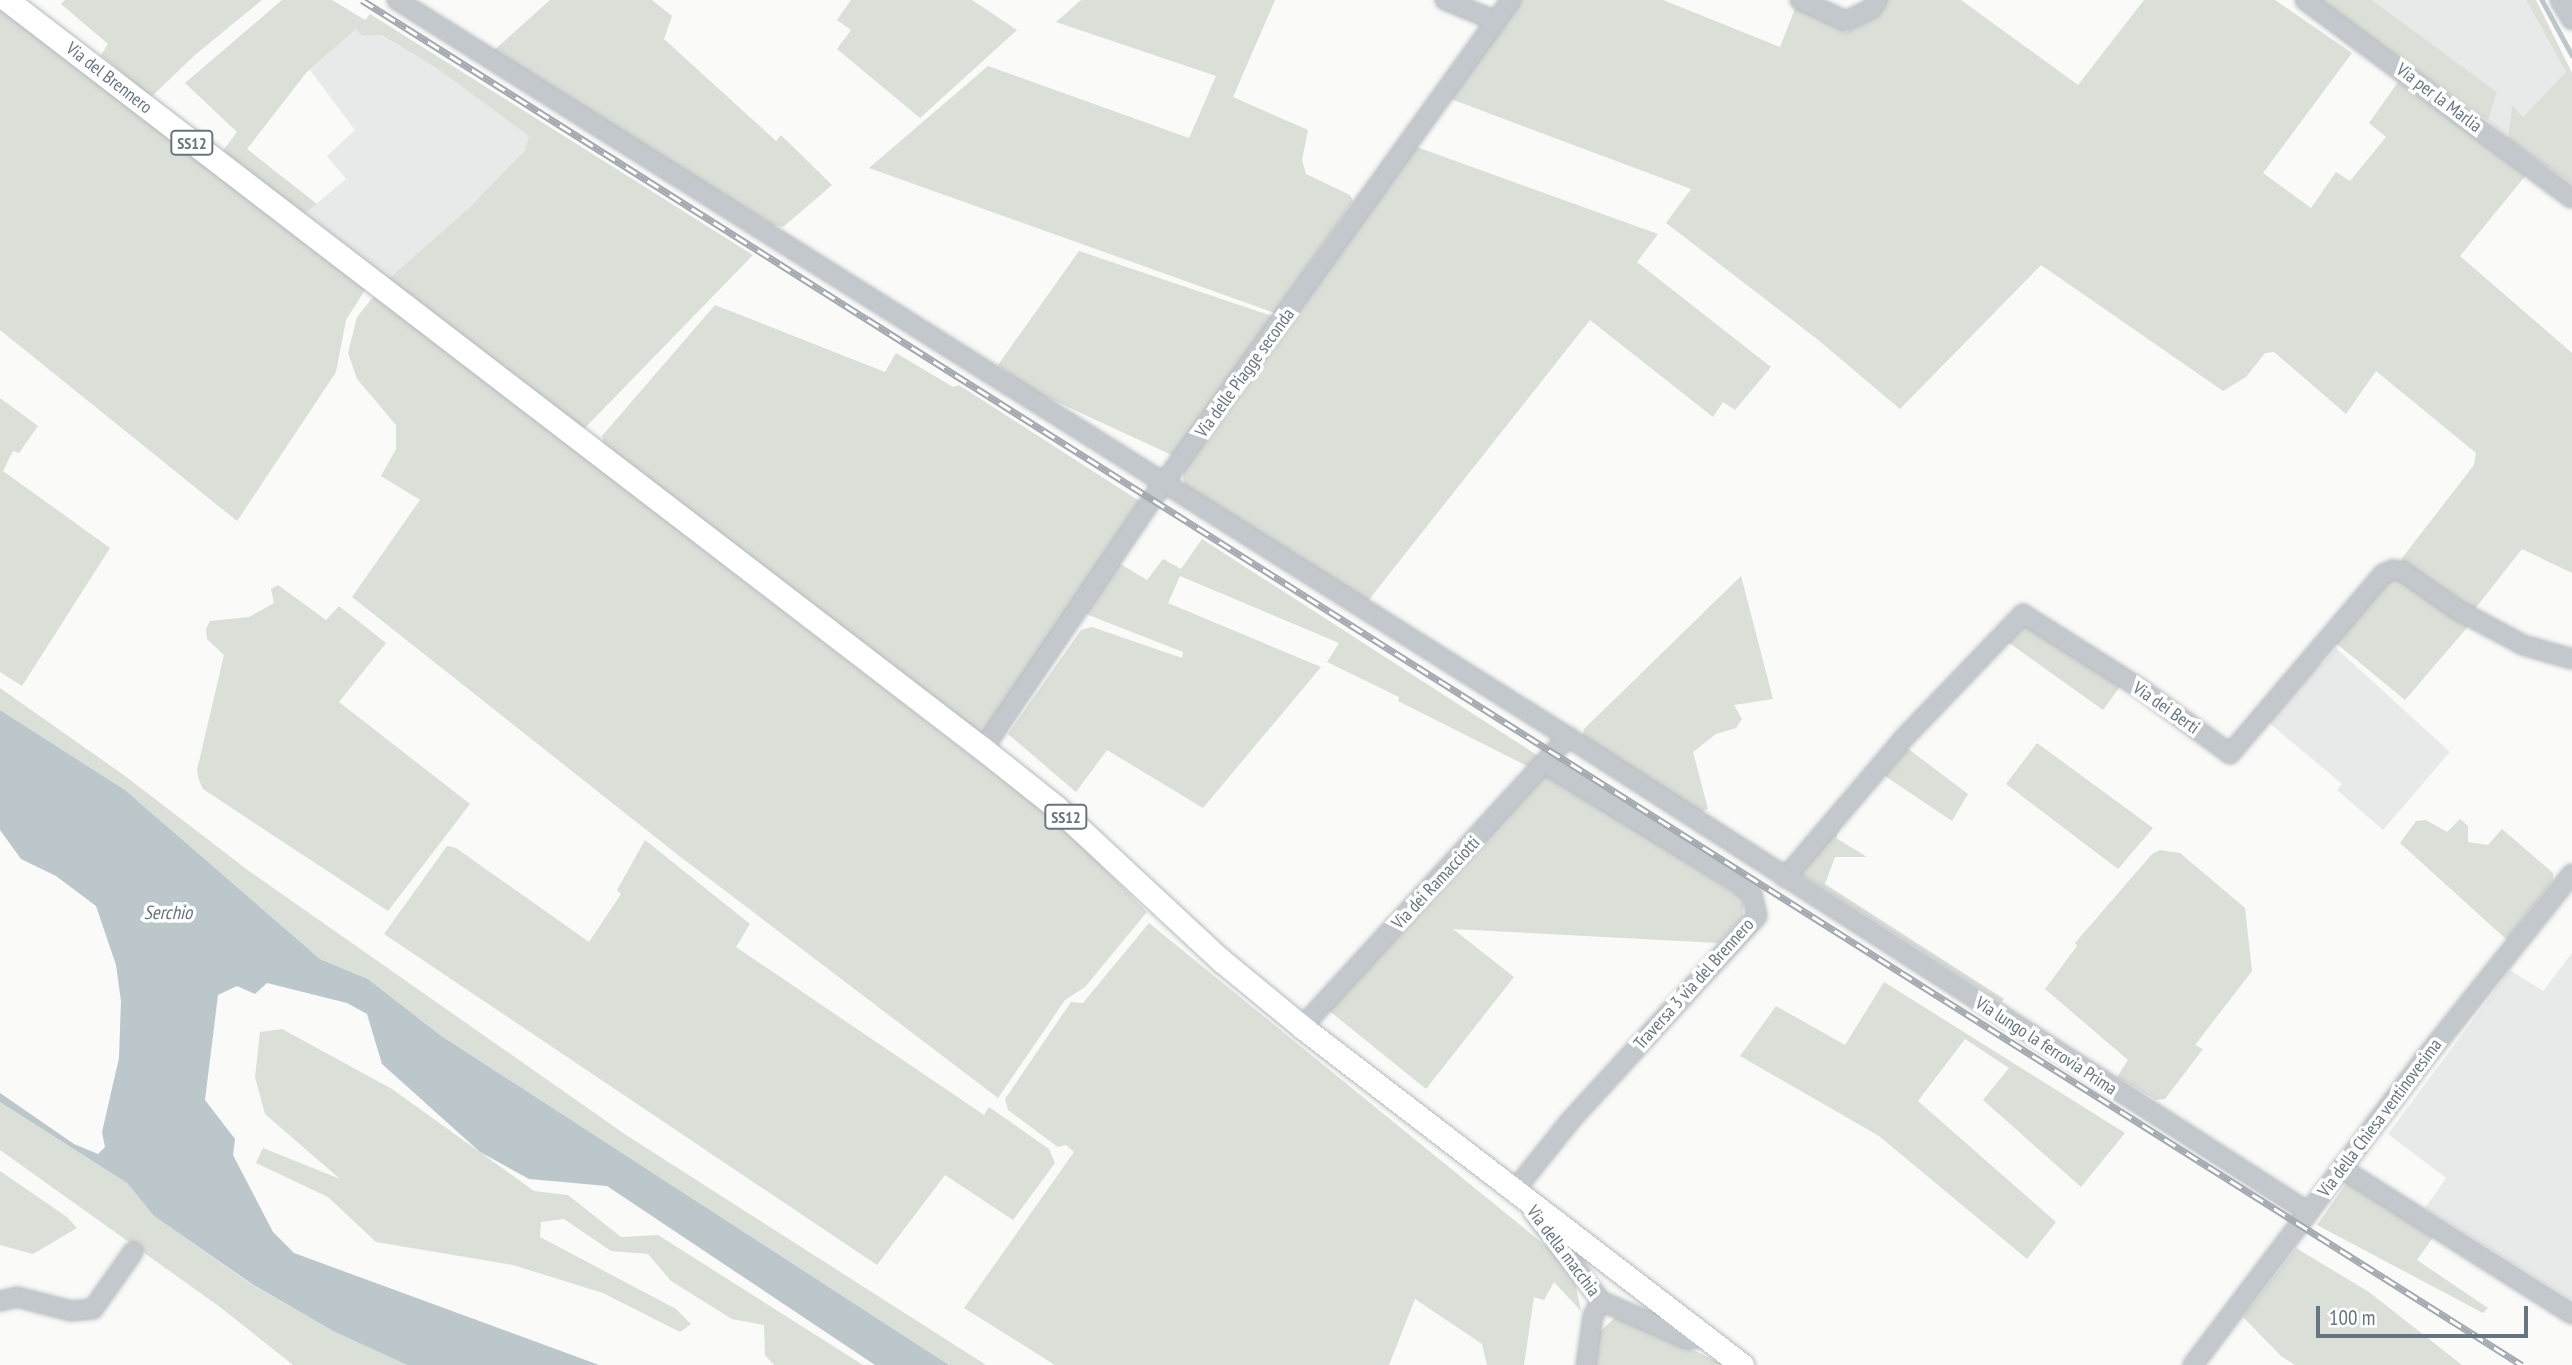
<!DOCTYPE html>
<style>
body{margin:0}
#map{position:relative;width:2572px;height:1365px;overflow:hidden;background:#fafaf8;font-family:"PT Sans Narrow",sans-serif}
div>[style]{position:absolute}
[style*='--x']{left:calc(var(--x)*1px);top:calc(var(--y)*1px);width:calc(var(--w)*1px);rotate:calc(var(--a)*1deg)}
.built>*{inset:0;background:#e8e9e9}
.green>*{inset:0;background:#dadfd7}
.water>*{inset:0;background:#bbc7cb}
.stream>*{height:4.5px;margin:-2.25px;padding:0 2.25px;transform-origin:2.25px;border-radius:2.25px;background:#bbc7cb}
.roads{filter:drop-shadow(0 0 2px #b5babe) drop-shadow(0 0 2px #b5babe)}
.minor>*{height:18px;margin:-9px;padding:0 9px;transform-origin:9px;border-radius:9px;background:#c3c8cc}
.major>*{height:23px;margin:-11.5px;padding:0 11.5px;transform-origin:11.5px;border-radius:11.5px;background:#fff}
.rail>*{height:7px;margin-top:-3.5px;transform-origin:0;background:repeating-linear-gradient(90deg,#fff 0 13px,#a2aab0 0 26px);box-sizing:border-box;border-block:2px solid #a2aab0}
span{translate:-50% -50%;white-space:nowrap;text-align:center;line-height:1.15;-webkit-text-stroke:7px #fff;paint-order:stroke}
.shield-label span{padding:2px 5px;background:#fff;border:2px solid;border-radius:5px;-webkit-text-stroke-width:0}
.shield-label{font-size:16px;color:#657683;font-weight:700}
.street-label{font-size:18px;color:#657683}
.water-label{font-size:19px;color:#60757c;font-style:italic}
.scale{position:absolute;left:2316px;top:1306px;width:212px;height:32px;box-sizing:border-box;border:4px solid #657683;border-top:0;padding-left:9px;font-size:21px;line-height:24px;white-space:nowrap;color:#657683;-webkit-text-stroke:5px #fff;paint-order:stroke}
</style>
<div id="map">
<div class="built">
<i style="clip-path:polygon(2372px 0,2526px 0,2566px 72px,2522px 118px,2512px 105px,2508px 139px,2488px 121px,2497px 92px)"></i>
<i style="clip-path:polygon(357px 28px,362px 36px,380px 35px,435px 67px,530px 136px,525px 150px,469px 208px,386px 281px,303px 215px,346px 179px,327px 156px,355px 130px,310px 70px)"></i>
<i style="clip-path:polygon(2336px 648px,2450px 752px,2383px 830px,2337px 790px,2342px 784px,2267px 721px,2318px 661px,2322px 664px)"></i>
<i style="clip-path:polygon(2572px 953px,2572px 1300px,2425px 1208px,2446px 1178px,2388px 1134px,2510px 970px,2543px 991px)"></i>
</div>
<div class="green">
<i style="clip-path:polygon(65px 0,262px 0,196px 54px,151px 97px,101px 55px,108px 44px,61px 4px)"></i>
<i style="clip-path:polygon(282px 0,332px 0,365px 20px,370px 14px,753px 255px,580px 433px,386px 281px,469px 208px,525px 150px,529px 136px,435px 67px,381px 35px,362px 36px,356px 29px,306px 73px,247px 149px,317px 204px,303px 215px,222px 152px,237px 132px,185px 83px)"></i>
<i style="clip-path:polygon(550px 0,652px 0,672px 16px,664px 39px,776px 141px,781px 135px,832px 185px,783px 227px,773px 225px,490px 54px)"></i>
<i style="clip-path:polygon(851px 0,972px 0,1017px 30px,920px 118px,837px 49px,851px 30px,837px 20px)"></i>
<i style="clip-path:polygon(1081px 0,1275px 0,1233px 97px,1308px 130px,1302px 160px,1306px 174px,1350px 195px,1353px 201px,1275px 313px,869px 168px,988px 66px,1189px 138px,1216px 76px,1056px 22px)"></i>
<i style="clip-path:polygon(1520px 0,1663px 0,1780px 47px,1796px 6px,1847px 32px,1867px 21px,1884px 0,1961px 0,2078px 85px,2144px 0,2275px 0,2352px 53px,2263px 173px,2311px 208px,2336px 172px,2350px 181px,2386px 137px,2369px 123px,2398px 82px,2526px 175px,2460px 256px,2572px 353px,2572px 573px,2522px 549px,2474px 610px,2403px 565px,2402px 558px,2474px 465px,2476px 453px,2376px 371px,2346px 414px,2274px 352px,2265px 353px,2246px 377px,2223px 391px,2041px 265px,1900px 409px,1817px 339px,1666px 223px,1691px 189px,1451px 99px)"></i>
<i style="clip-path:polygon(2316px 0,2372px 0,2497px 92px,2488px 121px)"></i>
<i style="clip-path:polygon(2526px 0,2536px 0,2572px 73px,2572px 184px,2508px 139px,2512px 105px,2523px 117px,2566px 72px)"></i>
<i style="clip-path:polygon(0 8px,365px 290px,346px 320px,336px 372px,237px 521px,0 330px)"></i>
<i style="clip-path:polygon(1414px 146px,1658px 234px,1637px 262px,1771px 367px,1735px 410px,1723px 402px,1713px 417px,1590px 320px,1367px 602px,1184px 485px,1183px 478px,1184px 468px)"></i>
<i style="clip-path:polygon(1079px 251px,1275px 317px,1176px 457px,1029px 389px,998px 365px)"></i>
<i style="clip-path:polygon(374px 296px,1062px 826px,1147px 912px,1085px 987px,1065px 1000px,998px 1098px,678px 855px,352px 597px,420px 500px,381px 476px,396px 449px,396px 425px,357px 379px,348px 353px,357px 317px)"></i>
<i style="clip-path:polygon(715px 305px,885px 372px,896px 353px,953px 387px,959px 385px,1144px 504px,986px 733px,977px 733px,604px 446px,602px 436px)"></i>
<i style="clip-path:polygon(0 398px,38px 426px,19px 453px,13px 451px,3px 471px,110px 548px,22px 686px,0 672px)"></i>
<i style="clip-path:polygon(1202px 539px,1540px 757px,1531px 768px,1398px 701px,1399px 697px,1327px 662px,1339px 643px,1180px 576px,1168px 603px,1321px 667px,1203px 808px,1107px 750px,1076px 792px,1008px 734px,1081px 630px,1092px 627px,1182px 658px,1183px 652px,1086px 614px,1119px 563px,1147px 580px,1163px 559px,1181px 569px)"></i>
<i style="clip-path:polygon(1741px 576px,1773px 699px,1734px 705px,1742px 719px,1736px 728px,1716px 734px,1693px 752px,1708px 809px,1699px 813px,1582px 738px,1584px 729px)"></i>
<i style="clip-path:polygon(2400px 576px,2471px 623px,2405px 700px,2331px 639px,2385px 580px)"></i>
<i style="clip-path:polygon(278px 585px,326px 620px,339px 606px,386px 643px,339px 702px,470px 804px,388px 911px,203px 789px,199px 780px,197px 770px,224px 655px,207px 639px,206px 629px,210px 621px,249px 617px,274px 603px,271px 589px)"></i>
<i style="clip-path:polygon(2025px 624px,2122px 684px,2103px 710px,2005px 640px)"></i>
<i style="clip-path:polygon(0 688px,125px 776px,249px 871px,626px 1135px,986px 1365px,949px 1365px,440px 1035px,368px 979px,320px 959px,125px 790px,0 710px)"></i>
<i style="clip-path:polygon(2037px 743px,2153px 828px,2118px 869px,2006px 784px)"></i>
<i style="clip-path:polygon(1907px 748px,1968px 794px,1952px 821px,1879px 772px)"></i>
<i style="clip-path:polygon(1544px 770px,1739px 895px,1744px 900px,1743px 916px,1718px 943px,1453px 929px,1514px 977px,1426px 1089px,1327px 1009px)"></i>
<i style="clip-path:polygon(1847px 812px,1836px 838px,1867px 857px,1835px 857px,1825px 884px,2004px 999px,2001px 1002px,1798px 872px)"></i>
<i style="clip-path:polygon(2460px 819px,2468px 826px,2468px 842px,2488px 845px,2502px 829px,2553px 873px,2553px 880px,2507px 940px,2400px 843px,2416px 821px,2426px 820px,2447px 832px)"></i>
<i style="clip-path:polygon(645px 840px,750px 924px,736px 947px,984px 1115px,989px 1107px,1049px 1149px,1055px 1163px,1013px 1220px,945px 1175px,877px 1265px,384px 934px,447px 846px,456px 848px,589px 942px,621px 894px,617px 890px)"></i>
<i style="clip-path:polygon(2160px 850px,2180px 853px,2245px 908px,2252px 971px,2195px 1045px,2203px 1049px,2165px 1099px,2156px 1100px,2117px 1077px,2128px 1060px,2045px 989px,2077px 946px,2075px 943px,2152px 854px)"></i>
<i style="clip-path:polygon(1149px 923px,1552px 1251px,1576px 1286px,1581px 1311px,1554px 1282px,1544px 1300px,1534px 1297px,1524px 1365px,1487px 1365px,1482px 1344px,1415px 1299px,1389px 1365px,1055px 1365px,964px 1308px,1074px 1152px,1066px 1145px,1058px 1147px,1008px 1110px,1005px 1099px,1071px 1002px,1083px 1003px)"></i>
<i style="clip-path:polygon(1884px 982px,2125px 1133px,2081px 1187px,1983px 1100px,2009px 1068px,1965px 1039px,1918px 1101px,2056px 1222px,2027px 1259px,1879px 1136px,1740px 1056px,1776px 1006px,1845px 1045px)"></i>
<i style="clip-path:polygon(282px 1029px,392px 1089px,534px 1191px,568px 1195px,621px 1237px,658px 1235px,863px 1365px,774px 1365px,765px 1355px,764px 1325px,732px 1319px,671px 1281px,648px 1254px,611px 1251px,564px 1219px,541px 1222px,540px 1237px,676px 1309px,691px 1324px,680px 1332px,603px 1293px,513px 1265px,376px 1242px,328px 1197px,256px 1163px,263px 1148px,340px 1179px,265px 1114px,255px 1077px,260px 1032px)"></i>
<i style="clip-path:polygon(0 1102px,127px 1183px,154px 1216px,251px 1284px,333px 1331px,407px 1365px,293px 1365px,220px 1307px,0 1150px)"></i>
<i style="clip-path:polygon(0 1171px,67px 1217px,77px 1228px,33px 1254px,0 1245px)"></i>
<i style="clip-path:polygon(2348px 1181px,2434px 1236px,2417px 1260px,2488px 1308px,2483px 1313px,2317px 1225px)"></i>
<i style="clip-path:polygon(2296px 1248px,2369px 1292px,2462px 1365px,2295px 1365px,2281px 1356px,2243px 1317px)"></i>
<i style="clip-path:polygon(1616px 1317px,1628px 1318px,1724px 1365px,1592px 1365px,1597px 1334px)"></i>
</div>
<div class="water">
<i style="clip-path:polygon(0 710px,125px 790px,320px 959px,368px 979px,440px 1035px,949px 1365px,875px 1365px,607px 1186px,529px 1179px,480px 1152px,382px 1064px,367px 1014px,347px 1003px,267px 983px,255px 994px,237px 986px,218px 995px,205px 1100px,235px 1139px,233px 1155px,273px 1232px,294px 1253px,599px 1365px,407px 1365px,333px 1331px,252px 1284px,154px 1216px,127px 1183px,0 1102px,0 1093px,74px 1144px,98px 1154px,105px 1147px,102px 1132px,119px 1058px,121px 1001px,116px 965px,96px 906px,56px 876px,21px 859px,0 830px)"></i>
</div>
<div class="stream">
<i style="--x:2542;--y:0;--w:63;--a:61.4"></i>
</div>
<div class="roads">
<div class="minor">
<i style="--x:397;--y:0;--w:1384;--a:32.19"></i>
<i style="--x:1568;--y:737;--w:879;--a:32.7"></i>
<i style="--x:1445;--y:0;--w:55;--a:22.4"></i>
<i style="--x:1800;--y:0;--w:51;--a:24.5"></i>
<i style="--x:1846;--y:21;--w:28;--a:-26"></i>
<i style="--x:1871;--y:9;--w:11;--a:-56"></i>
<i style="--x:2305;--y:0;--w:332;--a:36.6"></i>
<i style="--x:2560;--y:0;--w:23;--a:59"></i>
<i style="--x:983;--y:749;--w:298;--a:-55.9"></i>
<i style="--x:1150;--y:502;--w:618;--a:-54.28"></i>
<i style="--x:1785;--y:878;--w:184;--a:-49.6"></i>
<i style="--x:1904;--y:738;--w:172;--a:-46.2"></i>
<i style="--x:2023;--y:614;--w:140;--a:32.4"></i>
<i style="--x:2141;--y:689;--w:110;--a:36.1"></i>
<i style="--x:2230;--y:754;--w:236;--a:-49.6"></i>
<i style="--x:2383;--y:574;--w:11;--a:-22"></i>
<i style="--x:2393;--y:570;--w:9;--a:6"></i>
<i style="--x:2402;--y:571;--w:66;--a:35.1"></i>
<i style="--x:2456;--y:609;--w:76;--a:28.2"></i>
<i style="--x:2523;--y:645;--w:51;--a:15.9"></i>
<i style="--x:1302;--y:1027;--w:394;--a:-47.5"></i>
<i style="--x:2341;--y:1168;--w:273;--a:32.3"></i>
<i style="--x:1514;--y:1191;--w:90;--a:-51.3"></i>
<i style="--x:1570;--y:1121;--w:277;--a:-47.6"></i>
<i style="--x:1757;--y:916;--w:23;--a:-103"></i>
<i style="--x:1752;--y:894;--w:17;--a:-140"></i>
<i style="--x:1739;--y:883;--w:228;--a:-148.5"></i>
<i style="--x:1533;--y:1212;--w:112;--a:52.6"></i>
<i style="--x:1601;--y:1301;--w:94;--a:23.8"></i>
<i style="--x:1687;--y:1339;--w:21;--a:-3"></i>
<i style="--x:0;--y:1301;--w:17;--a:-13"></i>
<i style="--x:17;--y:1297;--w:56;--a:14.5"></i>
<i style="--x:71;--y:1311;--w:22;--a:-5"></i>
<i style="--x:93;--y:1309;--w:70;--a:-54.9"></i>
<i style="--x:1586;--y:1365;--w:49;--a:-81.9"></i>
<i style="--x:1593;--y:1316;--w:17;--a:-62"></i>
<i style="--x:2193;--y:1365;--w:378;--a:-52.9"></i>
<i style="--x:2421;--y:1063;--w:242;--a:-51.4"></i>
</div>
<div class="major">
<i style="--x:7;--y:0;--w:1230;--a:37.5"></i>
<i style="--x:983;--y:749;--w:93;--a:38.5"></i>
<i style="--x:1056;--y:807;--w:226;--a:42.9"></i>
<i style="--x:1222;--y:961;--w:104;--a:39.5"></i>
<i style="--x:1302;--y:1027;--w:555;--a:37.53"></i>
</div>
</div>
<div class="rail">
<i style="--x:362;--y:0;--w:2555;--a:32.29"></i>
</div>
<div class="shield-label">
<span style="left:192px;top:143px">SS12</span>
<span style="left:1066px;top:817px">SS12</span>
</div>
<div class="street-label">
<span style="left:109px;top:78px;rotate:38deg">Via del Brennero</span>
<span style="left:2439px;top:98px;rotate:37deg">Via per la Marlia</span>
<span style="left:1245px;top:373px;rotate:-54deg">Via delle Piagge seconda</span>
<span style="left:2166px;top:708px;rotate:35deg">Via dei Berti</span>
<span style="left:1436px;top:883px;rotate:-47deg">Via dei Ramacciotti</span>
<span style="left:1694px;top:984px;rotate:-48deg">Traversa 3 via del Brennero</span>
<span style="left:2046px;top:1046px;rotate:33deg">Via lungo la ferrovia Prima</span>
<span style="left:2380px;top:1118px;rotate:-53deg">Via della Chiesa ventinovesima</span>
<span style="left:1563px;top:1251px;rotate:53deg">Via della macchia</span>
</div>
<div class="water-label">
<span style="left:168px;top:913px">Serchio</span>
</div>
<div class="scale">100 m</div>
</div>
